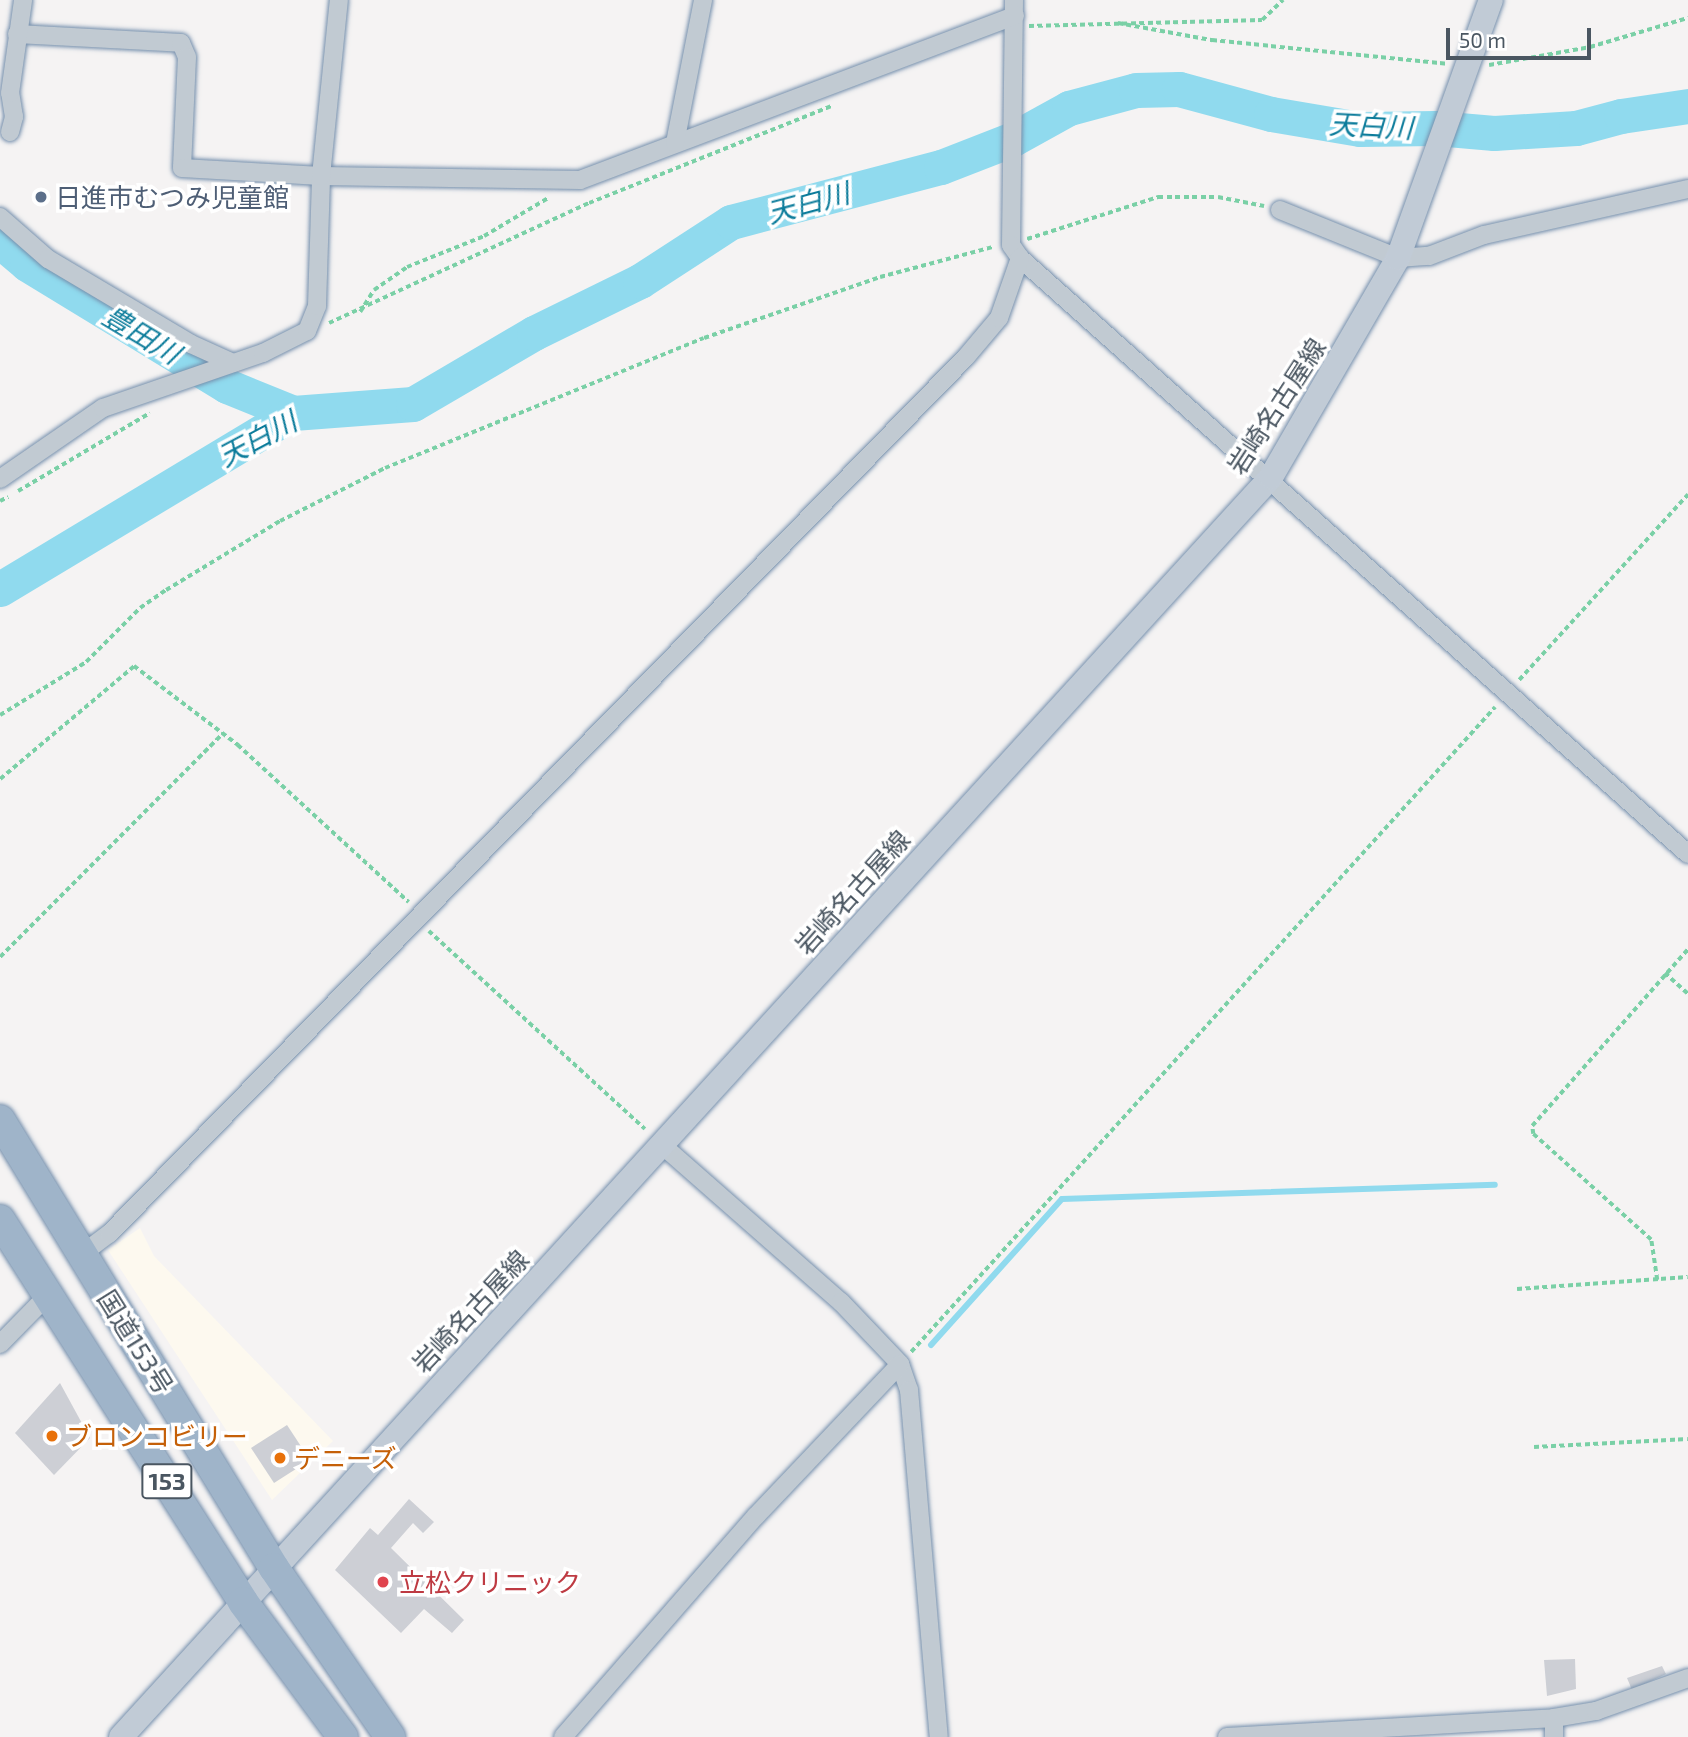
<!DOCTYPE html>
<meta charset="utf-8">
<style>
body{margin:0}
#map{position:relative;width:1688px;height:1737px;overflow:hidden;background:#f5f3f3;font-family:"Exo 2","Noto Sans JP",sans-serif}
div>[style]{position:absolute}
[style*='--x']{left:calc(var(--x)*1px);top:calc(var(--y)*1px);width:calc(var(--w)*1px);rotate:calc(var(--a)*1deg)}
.commercial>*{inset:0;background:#fdf9ef}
.stream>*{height:6px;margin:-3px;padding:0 3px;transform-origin:3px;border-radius:3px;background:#90daee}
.river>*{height:35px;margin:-17.5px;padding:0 17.5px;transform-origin:17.5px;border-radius:17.5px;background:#90daee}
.building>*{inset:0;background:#cdcfd5}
.path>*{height:3.5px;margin-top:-1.75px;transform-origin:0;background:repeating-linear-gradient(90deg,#7ad0a6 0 5px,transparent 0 8.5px)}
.roads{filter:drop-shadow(0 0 2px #7690ad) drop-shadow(0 0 2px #7690ad)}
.minor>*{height:18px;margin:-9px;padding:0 9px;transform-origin:9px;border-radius:9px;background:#c1cad2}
.secondary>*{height:24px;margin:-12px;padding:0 12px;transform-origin:12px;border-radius:12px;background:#c1cbd6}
.trunk>*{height:30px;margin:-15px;padding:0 15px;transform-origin:15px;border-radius:15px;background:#9fb4c9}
.dots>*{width:19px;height:19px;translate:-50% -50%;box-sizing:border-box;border:4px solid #fff;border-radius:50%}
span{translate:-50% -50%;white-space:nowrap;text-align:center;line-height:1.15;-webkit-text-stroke:7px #fff;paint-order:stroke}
.shield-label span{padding:2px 5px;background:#fff;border:2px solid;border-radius:5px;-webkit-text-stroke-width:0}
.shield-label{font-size:24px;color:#4a5661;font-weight:700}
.service-label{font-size:26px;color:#4e5e75}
.left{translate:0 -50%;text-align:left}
.street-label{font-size:26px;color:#4a5661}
.food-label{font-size:26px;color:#c56008}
.health-label{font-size:26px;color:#be3a42}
.water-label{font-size:28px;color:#0c7c9b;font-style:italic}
.scale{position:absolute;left:1446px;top:28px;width:145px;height:32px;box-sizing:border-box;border:4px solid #4a5661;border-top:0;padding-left:9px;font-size:21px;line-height:24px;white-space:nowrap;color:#4a5661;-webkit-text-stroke:5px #fff;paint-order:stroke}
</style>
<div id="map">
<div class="commercial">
<i style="clip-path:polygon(140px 1228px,154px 1256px,333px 1441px,272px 1500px,108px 1250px)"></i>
</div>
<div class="stream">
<i style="--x:931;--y:1345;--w:196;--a:-48.1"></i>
<i style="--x:1062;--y:1199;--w:433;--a:-1.9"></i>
</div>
<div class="river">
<i style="--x:0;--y:241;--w:35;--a:40"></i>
<i style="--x:27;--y:264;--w:234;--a:31.4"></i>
<i style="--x:227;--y:386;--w:71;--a:22.2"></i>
<i style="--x:0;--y:589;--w:342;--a:-31"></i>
<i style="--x:293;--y:413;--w:120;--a:-4.3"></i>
<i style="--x:413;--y:404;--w:140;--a:-30.4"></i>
<i style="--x:534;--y:333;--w:118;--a:-26.1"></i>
<i style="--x:640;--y:281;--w:108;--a:-33"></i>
<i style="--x:731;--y:222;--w:217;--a:-14.7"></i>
<i style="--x:941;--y:167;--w:77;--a:-21.3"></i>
<i style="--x:1013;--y:139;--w:64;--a:-29"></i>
<i style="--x:1069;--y:108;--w:69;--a:-15"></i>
<i style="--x:1136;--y:90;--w:43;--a:-1.3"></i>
<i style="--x:1179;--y:89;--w:95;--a:15.2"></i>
<i style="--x:1271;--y:114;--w:90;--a:9.6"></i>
<i style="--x:1360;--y:129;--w:76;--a:-0.8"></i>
<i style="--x:1436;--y:128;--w:58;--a:4.9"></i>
<i style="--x:1494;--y:133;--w:82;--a:-3.5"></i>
<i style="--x:1576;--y:128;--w:47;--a:-14.9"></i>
<i style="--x:1621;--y:116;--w:68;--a:-8.5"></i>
</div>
<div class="building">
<i style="clip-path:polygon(60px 1383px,90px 1438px,54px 1475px,15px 1433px)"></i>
<i style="clip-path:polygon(287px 1425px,310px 1460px,274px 1483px,251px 1448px)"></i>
<i style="clip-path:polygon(409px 1499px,434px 1522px,423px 1533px,413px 1523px,391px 1548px,464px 1620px,452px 1633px,424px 1609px,401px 1633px,335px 1570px,370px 1528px,378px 1535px)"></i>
<i style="clip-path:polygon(1575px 1659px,1576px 1689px,1547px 1696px,1544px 1660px)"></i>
<i style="clip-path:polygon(1662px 1666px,1666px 1674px,1632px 1690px,1627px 1678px)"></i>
</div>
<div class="path">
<i style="--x:1118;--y:23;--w:96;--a:10.3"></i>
<i style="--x:1212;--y:40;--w:236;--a:5.8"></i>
<i style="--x:1029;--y:26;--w:233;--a:-1.5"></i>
<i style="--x:1262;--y:20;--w:29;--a:-44"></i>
<i style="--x:1489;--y:65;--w:103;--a:-10.1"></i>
<i style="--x:1590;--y:47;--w:102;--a:-16.5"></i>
<i style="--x:1027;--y:239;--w:138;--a:-17.8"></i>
<i style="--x:1158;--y:197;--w:60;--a:0"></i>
<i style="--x:1218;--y:197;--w:47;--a:11.1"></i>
<i style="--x:360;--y:312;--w:26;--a:-58"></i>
<i style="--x:374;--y:290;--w:40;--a:-34.9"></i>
<i style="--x:407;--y:267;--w:83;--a:-21.9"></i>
<i style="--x:484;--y:236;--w:74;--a:-30.7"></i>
<i style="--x:329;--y:323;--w:286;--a:-24.8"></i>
<i style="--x:589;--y:203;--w:262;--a:-21.8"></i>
<i style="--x:18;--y:491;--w:153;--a:-30.6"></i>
<i style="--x:0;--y:501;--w:9;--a:-27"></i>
<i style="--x:1519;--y:680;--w:251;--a:-47.7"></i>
<i style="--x:0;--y:715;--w:101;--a:-31.6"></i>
<i style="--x:86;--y:662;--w:76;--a:-45"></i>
<i style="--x:140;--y:608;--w:32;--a:-35"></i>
<i style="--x:166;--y:590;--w:133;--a:-31.2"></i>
<i style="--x:280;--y:521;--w:118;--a:-26.8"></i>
<i style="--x:385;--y:468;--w:344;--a:-22.2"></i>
<i style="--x:704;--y:338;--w:186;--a:-19.1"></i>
<i style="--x:880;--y:277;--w:117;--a:-14.9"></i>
<i style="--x:0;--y:779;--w:175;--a:-40.1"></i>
<i style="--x:134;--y:666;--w:131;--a:37.2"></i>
<i style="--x:238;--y:745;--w:232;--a:42.6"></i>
<i style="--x:429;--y:931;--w:293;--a:42.5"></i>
<i style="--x:0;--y:957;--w:316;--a:-45.1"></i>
<i style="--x:1665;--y:973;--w:31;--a:42"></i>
<i style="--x:1657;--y:1280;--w:40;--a:-98.5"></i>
<i style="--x:1651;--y:1240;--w:159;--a:-138.1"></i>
<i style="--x:1533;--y:1134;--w:8;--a:-97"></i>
<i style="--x:1532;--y:1126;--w:236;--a:-48.6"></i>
<i style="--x:1517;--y:1289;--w:171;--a:-4"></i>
<i style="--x:911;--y:1352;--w:870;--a:-47.84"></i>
<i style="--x:1534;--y:1447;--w:154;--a:-3"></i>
</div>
<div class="roads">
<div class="minor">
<i style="--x:1014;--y:0;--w:245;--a:90.7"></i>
<i style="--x:1011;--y:245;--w:16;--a:55"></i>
<i style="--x:1020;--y:258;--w:895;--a:41.74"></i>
<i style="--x:17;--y:34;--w:164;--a:3.1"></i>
<i style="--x:181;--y:43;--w:15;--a:67"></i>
<i style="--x:187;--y:57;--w:111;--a:92.6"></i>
<i style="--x:182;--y:168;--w:139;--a:3.3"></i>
<i style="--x:321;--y:176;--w:259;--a:0.9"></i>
<i style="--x:580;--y:180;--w:465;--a:-20.7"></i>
<i style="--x:10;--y:132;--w:16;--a:-75"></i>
<i style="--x:14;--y:117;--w:24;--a:-99"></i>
<i style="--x:10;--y:93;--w:94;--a:-82"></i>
<i style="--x:675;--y:143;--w:146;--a:-78.9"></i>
<i style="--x:1280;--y:210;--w:127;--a:22.1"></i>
<i style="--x:1398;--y:258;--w:31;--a:-4"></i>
<i style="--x:1429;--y:256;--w:59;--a:-20.9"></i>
<i style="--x:1484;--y:235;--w:209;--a:-12.7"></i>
<i style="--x:0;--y:217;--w:64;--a:41.2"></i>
<i style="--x:48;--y:259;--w:166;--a:30.7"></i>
<i style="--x:191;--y:344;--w:46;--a:24.3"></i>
<i style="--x:0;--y:479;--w:125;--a:-34.6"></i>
<i style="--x:103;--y:408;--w:169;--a:-19"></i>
<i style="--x:263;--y:353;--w:49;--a:-26.6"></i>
<i style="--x:307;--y:331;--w:27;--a:-68"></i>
<i style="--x:317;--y:306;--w:130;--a:-88.2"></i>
<i style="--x:321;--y:176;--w:177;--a:-84.2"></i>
<i style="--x:662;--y:1145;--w:238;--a:41.3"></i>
<i style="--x:841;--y:1302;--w:86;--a:46.4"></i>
<i style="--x:900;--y:1364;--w:28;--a:71"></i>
<i style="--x:909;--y:1390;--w:348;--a:85.1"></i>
<i style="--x:82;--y:1254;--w:34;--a:-37"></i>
<i style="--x:109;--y:1234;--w:1226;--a:-45.66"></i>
<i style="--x:966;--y:357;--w:51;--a:-49.8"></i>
<i style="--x:999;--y:318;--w:64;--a:-70.7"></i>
<i style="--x:0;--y:1344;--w:71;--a:-45.6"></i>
<i style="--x:563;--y:1737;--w:293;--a:-48.9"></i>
<i style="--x:756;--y:1516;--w:209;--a:-46.5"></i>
<i style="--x:1227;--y:1737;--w:328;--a:-3.3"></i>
<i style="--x:1554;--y:1718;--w:43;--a:-9.5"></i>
<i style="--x:1596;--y:1711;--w:98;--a:-19.7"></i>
<i style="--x:1554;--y:1737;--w:19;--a:-90"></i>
</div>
<div class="secondary">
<i style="--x:121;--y:1737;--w:1706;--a:-47.61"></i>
<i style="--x:1271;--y:477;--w:253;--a:-59.9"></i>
<i style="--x:1398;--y:258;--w:274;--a:-70.2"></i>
</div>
<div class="trunk">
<i style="--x:0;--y:1120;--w:525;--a:58.55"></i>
<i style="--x:274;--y:1568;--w:205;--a:55.5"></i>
<i style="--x:0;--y:1220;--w:453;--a:57.5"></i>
<i style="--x:243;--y:1602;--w:168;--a:53.5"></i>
</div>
</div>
<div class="dots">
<i style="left:41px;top:197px;background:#5c6f8a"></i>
<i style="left:52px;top:1436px;background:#e8710a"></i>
<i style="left:280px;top:1458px;background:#e8710a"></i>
<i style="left:383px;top:1582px;background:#e0444e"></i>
</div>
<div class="shield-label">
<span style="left:167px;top:1481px">153</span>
</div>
<div class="service-label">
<span class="left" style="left:55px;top:197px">日進市むつみ児童館</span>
</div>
<div class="street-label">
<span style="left:1276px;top:406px;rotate:-57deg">岩崎名古屋線</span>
<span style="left:852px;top:892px;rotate:-48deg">岩崎名古屋線</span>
<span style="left:470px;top:1311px;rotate:-47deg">岩崎名古屋線</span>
<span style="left:136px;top:1342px;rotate:58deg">国道153号</span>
</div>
<div class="food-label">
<span class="left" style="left:66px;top:1436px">ブロンコビリー</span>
<span class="left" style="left:294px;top:1458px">デニーズ</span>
</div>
<div class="health-label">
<span class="left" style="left:399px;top:1582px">立松クリニック</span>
</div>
<div class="water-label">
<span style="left:1371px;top:125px;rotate:3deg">天白川</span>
<span style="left:808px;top:202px;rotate:-15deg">天白川</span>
<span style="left:142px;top:334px;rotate:31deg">豊田川</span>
<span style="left:257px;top:438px;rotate:-28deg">天白川</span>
</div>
<div class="scale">50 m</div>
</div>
